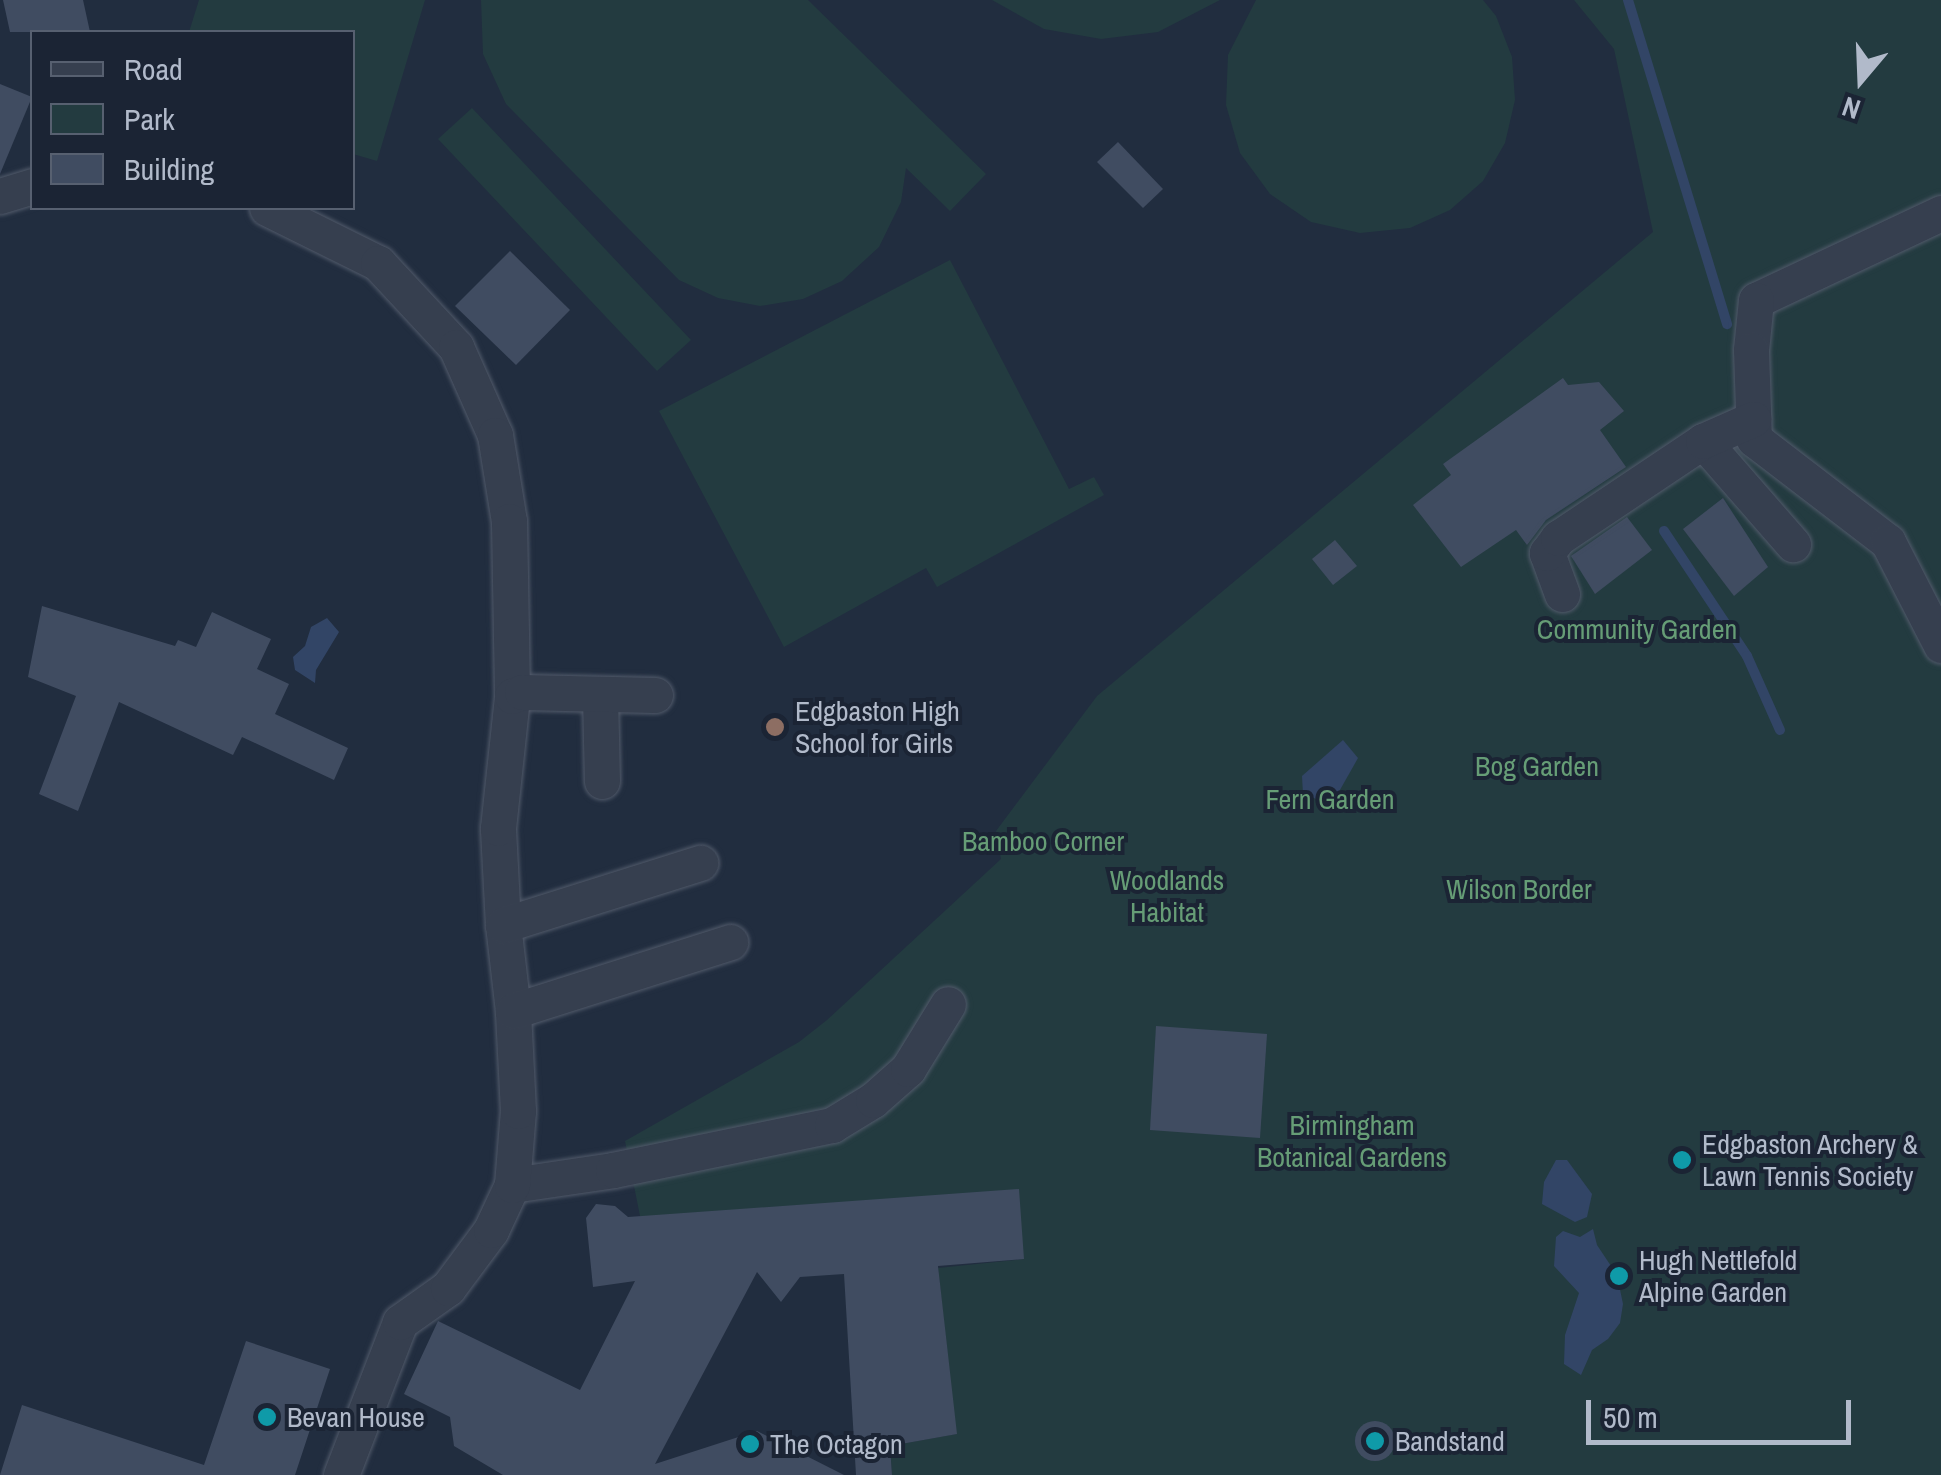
<!DOCTYPE html>
<style>
body{margin:0}
#map{position:relative;width:1941px;height:1475px;overflow:hidden;background:#212d3f;font-family:"Archivo Narrow",sans-serif}
div>[style]{position:absolute}
[style*='--x']{left:calc(var(--x)*1px);top:calc(var(--y)*1px);width:calc(var(--w)*1px);rotate:calc(var(--a)*1deg)}
.green>*{inset:0;background:#233b40}
.water>*{inset:0;background:#324566}
.stream>*{height:10px;margin:-5px;padding:0 5px;transform-origin:5px;border-radius:5px;background:#324566}
.building>*{inset:0;background:#404c61}
.round{border-radius:50%}
.roads{filter:drop-shadow(0 0 2px #515a6a) drop-shadow(0 0 2px #515a6a)}
.minor>*{height:35px;margin:-17.5px;padding:0 17.5px;transform-origin:17.5px;border-radius:17.5px;background:#363f4f}
.dots>*{width:28px;height:28px;translate:-50% -50%;box-sizing:border-box;border:5px solid #1b2434;border-radius:50%}
span{translate:-50% -50%;white-space:nowrap;text-align:center;line-height:1.15;-webkit-text-stroke:8px #1b2434;paint-order:stroke}
.park-label{font-size:28px;color:#669d76}
.poi-label{font-size:28px;color:#b1baca}
.left{translate:0 -50%;text-align:left}
.legend{position:absolute;left:30px;top:30px;width:325px;height:180px;box-sizing:border-box;background:#1b2434;border:2px solid #576070;margin:0;padding:12px 18px;list-style:none;font-size:30px;color:#b1baca}
.legend li{display:flex;align-items:center;gap:20px;height:50px}
.legend b{width:50px;border:2px solid #576070}
.north{position:absolute;left:1811px;top:30px;width:100px;height:100px;-webkit-text-stroke:8px #1b2434;paint-order:stroke;rotate:199deg;font-size:28px;font-weight:700;line-height:40px;text-align:center;color:#b1baca}
.north::after{content:'';display:block;margin:auto;width:35px;height:45px;background:#b1baca;clip-path:polygon(50% 0,100% 100%,50% 72%,0 100%)}
.scale{position:absolute;left:1586px;top:1400px;width:265px;height:45px;box-sizing:border-box;border:5px solid #b1baca;border-top:0;padding-left:12px;font-size:30px;line-height:35px;white-space:nowrap;color:#b1baca;-webkit-text-stroke:8px #1b2434;paint-order:stroke}
</style>
<div id="map">
<div class="green">
<i style="clip-path:polygon(199px 0,425px 0,377px 161px,353px 154px,352px 32px,189px 32px)"></i>
<i style="clip-path:polygon(481px 0,808px 0,986px 174px,950px 211px,906px 168px,901px 202px,879px 247px,842px 281px,803px 299px,760px 306px,718px 298px,679px 280px,506px 104px,483px 54px)"></i>
<i style="clip-path:polygon(992px 0,1220px 0,1158px 32px,1101px 39px,1044px 29px)"></i>
<i style="clip-path:polygon(1256px 0,1483px 0,1496px 16px,1512px 57px,1515px 100px,1505px 143px,1483px 181px,1450px 210px,1410px 228px,1360px 233px,1311px 222px,1270px 194px,1240px 153px,1226px 105px,1228px 55px)"></i>
<i style="clip-path:polygon(1574px 0,1941px 0,1941px 1475px,892px 1475px,890px 1446px,956px 1434px,938px 1268px,1024px 1259px,640px 1216px,625px 1141px,799px 1042px,827px 1020px,1001px 859px,996px 831px,1097px 696px,1653px 232px,1614px 49px)"></i>
<i style="clip-path:polygon(472px 108px,691px 340px,657px 371px,438px 139px)"></i>
<i style="clip-path:polygon(950px 260px,1069px 489px,1094px 477px,1104px 495px,937px 587px,926px 568px,784px 647px,659px 411px)"></i>
</div>
<div class="water">
<i style="clip-path:polygon(327px 618px,339px 632px,316px 670px,315px 683px,295px 670px,293px 657px,305px 646px,311px 627px)"></i>
<i style="clip-path:polygon(1343px 740px,1358px 758px,1336px 797px,1319px 800px,1303px 794px,1302px 776px)"></i>
<i style="clip-path:polygon(1556px 1160px,1567px 1160px,1592px 1194px,1587px 1217px,1575px 1222px,1542px 1204px,1544px 1182px)"></i>
<i style="clip-path:polygon(1593px 1229px,1597px 1245px,1617px 1275px,1623px 1304px,1620px 1323px,1608px 1339px,1592px 1350px,1581px 1375px,1564px 1364px,1565px 1335px,1579px 1293px,1554px 1266px,1556px 1237px,1563px 1231px,1580px 1237px)"></i>
</div>
<div class="stream">
<i style="--x:1628;--y:0;--w:339;--a:73"></i>
<i style="--x:1664;--y:531;--w:150;--a:56.4"></i>
<i style="--x:1747;--y:656;--w:81;--a:66"></i>
</div>
<div class="building">
<i style="clip-path:polygon(3px 0,83px 0,90px 32px,10px 32px)"></i>
<i style="clip-path:polygon(0 84px,32px 97px,0 174px)"></i>
<i style="clip-path:polygon(1118px 142px,1163px 189px,1143px 208px,1097px 162px)"></i>
<i style="clip-path:polygon(510px 251px,570px 310px,516px 365px,455px 306px)"></i>
<i style="clip-path:polygon(1563px 378px,1568px 385px,1599px 382px,1624px 411px,1600px 430px,1626px 467px,1546px 520px,1527px 545px,1516px 530px,1461px 567px,1413px 505px,1451px 475px,1443px 464px)"></i>
<i style="clip-path:polygon(1723px 498px,1768px 567px,1734px 596px,1683px 529px)"></i>
<i style="clip-path:polygon(1627px 517px,1652px 550px,1595px 594px,1571px 556px)"></i>
<i style="clip-path:polygon(1335px 540px,1357px 566px,1333px 585px,1312px 559px)"></i>
<i style="clip-path:polygon(42px 606px,175px 646px,178px 640px,196px 647px,212px 612px,271px 639px,257px 669px,289px 684px,275px 714px,348px 748px,334px 780px,242px 737px,233px 755px,119px 702px,78px 811px,39px 794px,76px 696px,28px 677px)"></i>
<i style="clip-path:polygon(1156px 1026px,1267px 1034px,1260px 1138px,1150px 1130px)"></i>
<i style="clip-path:polygon(1019px 1189px,1024px 1259px,938px 1266px,957px 1434px,890px 1446px,892px 1475px,856px 1475px,844px 1274px,800px 1277px,781px 1302px,757px 1272px,655px 1464px,757px 1431px,844px 1475px,503px 1475px,454px 1446px,450px 1417px,404px 1394px,438px 1321px,580px 1390px,635px 1281px,593px 1287px,586px 1218px,596px 1204px,615px 1206px,628px 1217px)"></i>
<i style="clip-path:polygon(246px 1341px,330px 1369px,295px 1475px,0 1475px,22px 1405px,204px 1465px)"></i>
<i class="round" style="left:1355px;top:1421px;width:40px;height:40px"></i>
</div>
<div class="roads">
<div class="minor">
<i style="--x:0;--y:196;--w:34;--a:-17"></i>
<i style="--x:267;--y:208;--w:124;--a:26.4"></i>
<i style="--x:378;--y:263;--w:115;--a:47.1"></i>
<i style="--x:456;--y:347;--w:96;--a:66.1"></i>
<i style="--x:495;--y:435;--w:87;--a:80.8"></i>
<i style="--x:509;--y:521;--w:175;--a:89"></i>
<i style="--x:1941;--y:213;--w:204;--a:154.8"></i>
<i style="--x:1756;--y:300;--w:50;--a:95.7"></i>
<i style="--x:1751;--y:350;--w:89;--a:88.1"></i>
<i style="--x:1754;--y:439;--w:169;--a:37.5"></i>
<i style="--x:1888;--y:542;--w:116;--a:62.8"></i>
<i style="--x:1703;--y:441;--w:137;--a:48.9"></i>
<i style="--x:1562;--y:594;--w:44;--a:-110.1"></i>
<i style="--x:1547;--y:553;--w:19;--a:-54"></i>
<i style="--x:1558;--y:538;--w:174;--a:-33.8"></i>
<i style="--x:1703;--y:441;--w:55;--a:-23.7"></i>
<i style="--x:600;--y:695;--w:86;--a:88.7"></i>
<i style="--x:503;--y:925;--w:97;--a:-93"></i>
<i style="--x:498;--y:828;--w:133;--a:-83.9"></i>
<i style="--x:512;--y:696;--w:11;--a:-22"></i>
<i style="--x:522;--y:692;--w:133;--a:1.3"></i>
<i style="--x:513;--y:1011;--w:87;--a:-96.6"></i>
<i style="--x:503;--y:925;--w:207;--a:-17.5"></i>
<i style="--x:512;--y:1185;--w:102;--a:-8.4"></i>
<i style="--x:613;--y:1170;--w:224;--a:-11.6"></i>
<i style="--x:832;--y:1125;--w:48;--a:-31.4"></i>
<i style="--x:873;--y:1100;--w:47;--a:-41.5"></i>
<i style="--x:908;--y:1069;--w:76;--a:-58.4"></i>
<i style="--x:341;--y:1475;--w:164;--a:-68.9"></i>
<i style="--x:400;--y:1322;--w:59;--a:-35.3"></i>
<i style="--x:448;--y:1288;--w:72;--a:-53.4"></i>
<i style="--x:491;--y:1230;--w:50;--a:-65"></i>
<i style="--x:512;--y:1185;--w:74;--a:-85.4"></i>
<i style="--x:518;--y:1111;--w:100;--a:-92.9"></i>
<i style="--x:513;--y:1011;--w:228;--a:-17.6"></i>
</div>
</div>
<div class="dots">
<i style="left:775px;top:727px;background:#8d6e63"></i>
<i style="left:1682px;top:1160px;background:#0f9aa8"></i>
<i style="left:1619px;top:1276px;background:#0f9aa8"></i>
<i style="left:267px;top:1417px;background:#0f9aa8"></i>
<i style="left:1375px;top:1441px;background:#0f9aa8"></i>
<i style="left:750px;top:1444px;background:#0f9aa8"></i>
</div>
<div class="park-label">
<span style="left:1637px;top:629px">Community Garden</span>
<span style="left:1537px;top:766px">Bog Garden</span>
<span style="left:1330px;top:799px">Fern Garden</span>
<span style="left:1043px;top:841px">Bamboo Corner</span>
<span style="left:1167px;top:896px">Woodlands<br>Habitat</span>
<span style="left:1519px;top:889px">Wilson Border</span>
<span style="left:1352px;top:1141px">Birmingham<br>Botanical Gardens</span>
</div>
<div class="poi-label">
<span class="left" style="left:795px;top:727px">Edgbaston High<br>School for Girls</span>
<span class="left" style="left:1702px;top:1160px">Edgbaston Archery &amp;<br>Lawn Tennis Society</span>
<span class="left" style="left:1639px;top:1276px">Hugh Nettlefold<br>Alpine Garden</span>
<span class="left" style="left:287px;top:1417px">Bevan House</span>
<span class="left" style="left:1395px;top:1441px">Bandstand</span>
<span class="left" style="left:770px;top:1444px">The Octagon</span>
</div>
<ul class="legend">
<li><b style="height:12px;background:#363f4f"></b>Road</li>
<li><b style="height:28px;background:#233b40"></b>Park</li>
<li><b style="height:28px;background:#404c61"></b>Building</li>
</ul>
<div class="north">N</div>
<div class="scale">50 m</div>
</div>
